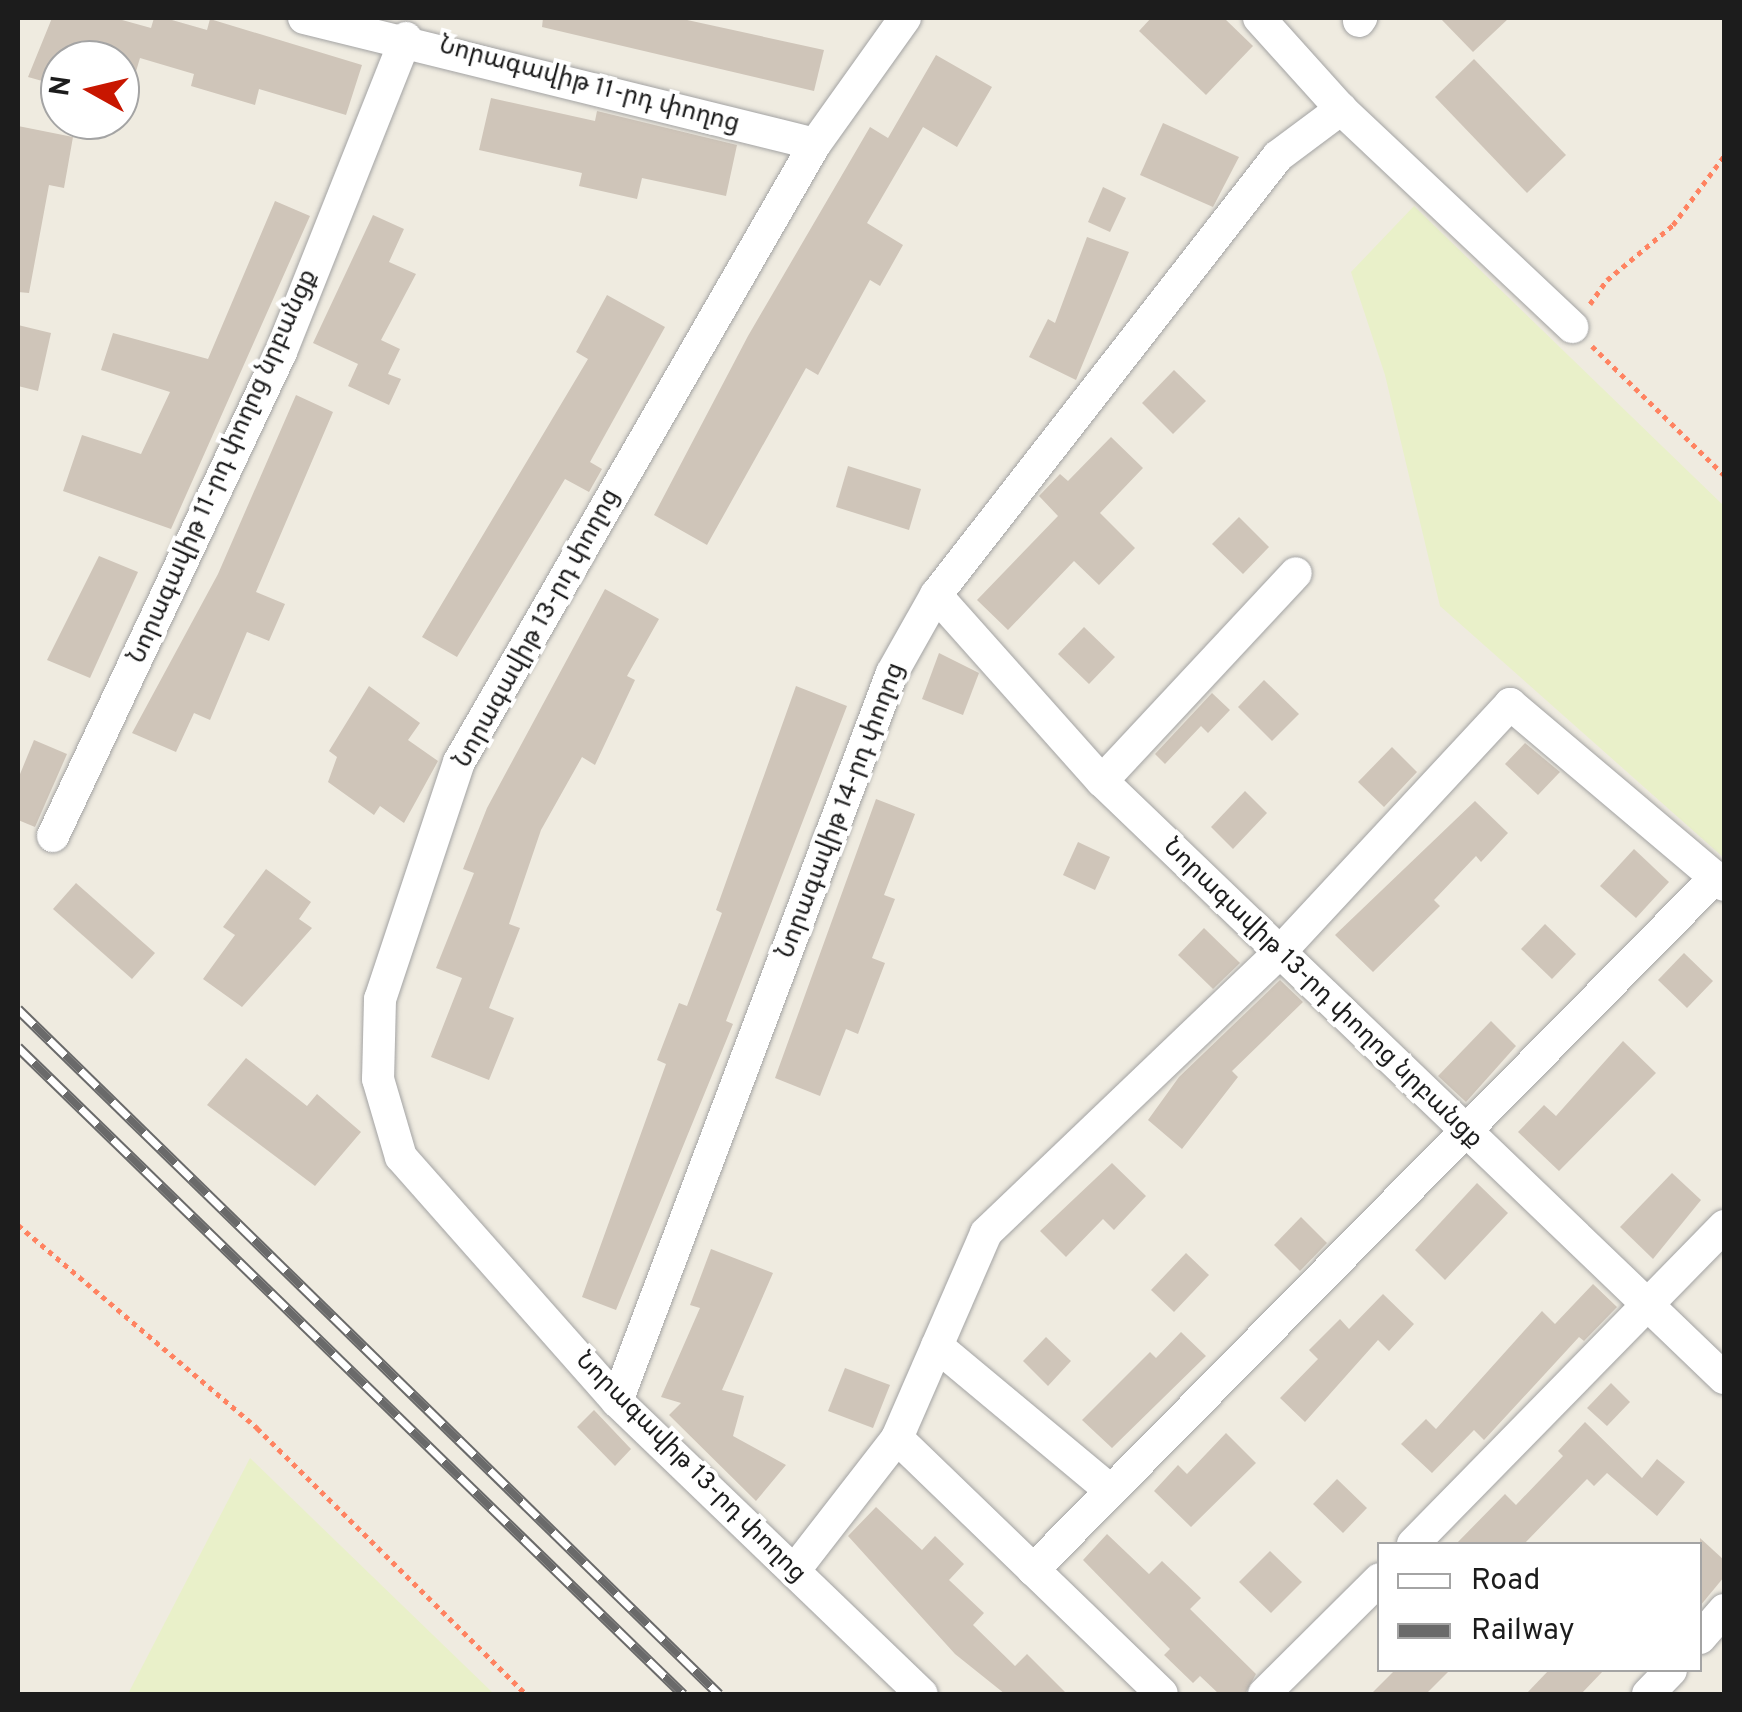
<!DOCTYPE html>
<meta charset="utf-8">
<style>
body{margin:0}
#map{position:relative;width:1742px;height:1712px;overflow:hidden;background:#efebe0;font-family:Overpass,"Noto Sans Armenian",sans-serif}
div>[style]{position:absolute}
[style*='--x']{left:calc(var(--x)*1px);top:calc(var(--y)*1px);width:calc(var(--w)*1px);rotate:calc(var(--a)*1deg)}
.farmland>*{inset:0;background:#e9f0c9}
.building>*{inset:0;background:#cfc5b9}
.path>*{height:5px;margin-top:-2.5px;transform-origin:0;background:repeating-linear-gradient(90deg,#ff8361 0 5px,transparent 0 10px)}
.roads{filter:drop-shadow(0 0 2px #a3a3a3) drop-shadow(0 0 2px #a3a3a3)}
.minor>*{height:32px;margin:-16px;padding:0 16px;transform-origin:16px;border-radius:16px;background:#fff}
.rail>*{height:11px;margin-top:-5.5px;transform-origin:0;background:repeating-linear-gradient(90deg,#fff 0 22px,#6a6a6a 0 44px);box-sizing:border-box;border-block:2px solid #6a6a6a}
span{translate:-50% -50%;white-space:nowrap;text-align:center;line-height:1.15;-webkit-text-stroke:8px #fff;paint-order:stroke}
.street-label{font-size:25px;color:#1c1c1c}
.frame{position:absolute;inset:0;border:20px solid #1c1c1c;pointer-events:none}
.legend{position:absolute;left:1377px;top:1542px;width:325px;height:130px;box-sizing:border-box;background:#fff;border:2px solid #a4a4a4;margin:0;padding:12px 18px;list-style:none;font-size:30px;color:#1c1c1c}
.legend li{display:flex;align-items:center;gap:20px;height:50px}
.legend b{width:50px;border:2px solid #a4a4a4}
.north{position:absolute;left:40px;top:40px;width:100px;height:100px;box-sizing:border-box;background:#fff;border:2px solid #a4a4a4;border-radius:50%;rotate:278deg;font-size:28px;font-weight:700;line-height:40px;text-align:center;color:#1c1c1c}
.north::after{content:'';display:block;margin:auto;width:35px;height:45px;background:#c81600;clip-path:polygon(50% 0,100% 100%,50% 72%,0 100%)}
</style>
<div id="map">
<div class="farmland">
<i style="clip-path:polygon(1414px 206px,1724px 506px,1724px 858px,1440px 606px,1385px 375px,1351px 272px)"></i>
<i style="clip-path:polygon(250px 1458px,494px 1694px,128px 1694px)"></i>
</div>
<div class="building">
<i style="clip-path:polygon(52px 18px,115px 18px,151px 28px,154px 18px,165px 18px,207px 30px,210px 19px,362px 65px,346px 115px,259px 89px,255px 105px,191px 86px,194px 74px,140px 58px,126px 105px,120px 104px,120px 60px,60px 60px,60px 86px,28px 77px)"></i>
<i style="clip-path:polygon(543px 18px,678px 18px,824px 50px,814px 91px,542px 27px)"></i>
<i style="clip-path:polygon(1151px 18px,1224px 18px,1253px 46px,1206px 95px,1139px 31px)"></i>
<i style="clip-path:polygon(1440px 18px,1509px 18px,1473px 52px)"></i>
<i style="clip-path:polygon(936px 55px,992px 87px,957px 147px,923px 127px,867px 223px,903px 245px,880px 286px,870px 280px,818px 375px,806px 368px,707px 545px,654px 515px,748px 336px,870px 127px,888px 138px)"></i>
<i style="clip-path:polygon(1474px 59px,1566px 155px,1527px 193px,1435px 97px)"></i>
<i style="clip-path:polygon(491px 98px,595px 121px,597px 111px,737px 145px,726px 196px,642px 178px,637px 199px,579px 186px,582px 173px,479px 150px)"></i>
<i style="clip-path:polygon(1163px 123px,1239px 157px,1213px 207px,1140px 175px)"></i>
<i style="clip-path:polygon(18px 126px,73px 137px,64px 188px,49px 185px,29px 293px,18px 292px)"></i>
<i style="clip-path:polygon(1103px 187px,1126px 198px,1110px 232px,1088px 222px)"></i>
<i style="clip-path:polygon(275px 201px,310px 216px,171px 529px,63px 491px,82px 435px,141px 454px,170px 392px,101px 370px,113px 333px,208px 359px)"></i>
<i style="clip-path:polygon(373px 215px,404px 229px,389px 262px,416px 274px,381px 340px,400px 349px,388px 374px,401px 379px,389px 405px,348px 386px,358px 364px,313px 343px)"></i>
<i style="clip-path:polygon(1087px 237px,1129px 252px,1076px 380px,1029px 357px,1048px 319px,1055px 323px)"></i>
<i style="clip-path:polygon(607px 295px,665px 327px,590px 462px,602px 469px,589px 492px,565px 479px,457px 657px,422px 637px,588px 359px,576px 352px)"></i>
<i style="clip-path:polygon(18px 325px,51px 333px,38px 391px,18px 386px)"></i>
<i style="clip-path:polygon(1174px 370px,1206px 401px,1173px 434px,1142px 403px)"></i>
<i style="clip-path:polygon(296px 395px,333px 412px,256px 592px,285px 604px,269px 641px,247px 632px,210px 720px,194px 713px,176px 752px,132px 733px,218px 574px)"></i>
<i style="clip-path:polygon(1111px 437px,1143px 468px,1100px 513px,1135px 548px,1099px 585px,1074px 561px,1008px 630px,977px 600px,1058px 516px,1039px 496px,1060px 474px,1068px 481px)"></i>
<i style="clip-path:polygon(848px 466px,921px 489px,909px 530px,836px 507px)"></i>
<i style="clip-path:polygon(1239px 517px,1269px 547px,1243px 574px,1212px 544px)"></i>
<i style="clip-path:polygon(99px 556px,138px 572px,90px 678px,47px 660px)"></i>
<i style="clip-path:polygon(605px 589px,659px 619px,627px 676px,635px 680px,595px 765px,582px 757px,541px 830px,509px 924px,520px 928px,489px 1008px,514px 1018px,489px 1080px,431px 1057px,462px 978px,436px 968px,474px 873px,463px 869px,487px 808px)"></i>
<i style="clip-path:polygon(1084px 627px,1115px 657px,1089px 684px,1058px 654px)"></i>
<i style="clip-path:polygon(939px 653px,979px 673px,963px 715px,922px 699px)"></i>
<i style="clip-path:polygon(1264px 680px,1299px 714px,1272px 741px,1238px 707px)"></i>
<i style="clip-path:polygon(369px 686px,420px 723px,408px 740px,438px 761px,404px 823px,380px 806px,374px 815px,328px 782px,337px 757px,329px 751px)"></i>
<i style="clip-path:polygon(796px 686px,847px 706px,726px 1021px,733px 1024px,616px 1310px,582px 1297px,666px 1064px,657px 1060px,679px 1003px,687px 1006px,722px 913px,716px 910px)"></i>
<i style="clip-path:polygon(1212px 693px,1230px 710px,1208px 733px,1201px 726px,1165px 764px,1155px 754px)"></i>
<i style="clip-path:polygon(34px 740px,67px 754px,35px 827px,18px 820px,18px 779px)"></i>
<i style="clip-path:polygon(1525px 743px,1560px 772px,1538px 795px,1505px 764px)"></i>
<i style="clip-path:polygon(1392px 747px,1417px 772px,1384px 807px,1358px 782px)"></i>
<i style="clip-path:polygon(1245px 791px,1267px 813px,1233px 849px,1211px 827px)"></i>
<i style="clip-path:polygon(876px 799px,915px 814px,884px 895px,895px 899px,872px 958px,885px 963px,858px 1034px,846px 1029px,820px 1096px,775px 1078px)"></i>
<i style="clip-path:polygon(1475px 801px,1508px 833px,1481px 862px,1476px 856px,1434px 900px,1440px 906px,1373px 972px,1335px 935px)"></i>
<i style="clip-path:polygon(1078px 842px,1110px 857px,1095px 890px,1063px 875px)"></i>
<i style="clip-path:polygon(1634px 849px,1669px 882px,1636px 918px,1600px 886px)"></i>
<i style="clip-path:polygon(266px 869px,311px 902px,299px 919px,312px 928px,242px 1007px,203px 979px,235px 935px,223px 927px)"></i>
<i style="clip-path:polygon(76px 883px,155px 953px,132px 979px,53px 909px)"></i>
<i style="clip-path:polygon(1545px 924px,1576px 954px,1552px 979px,1521px 949px)"></i>
<i style="clip-path:polygon(1204px 928px,1240px 963px,1213px 989px,1178px 955px)"></i>
<i style="clip-path:polygon(1684px 953px,1713px 981px,1687px 1008px,1658px 980px)"></i>
<i style="clip-path:polygon(1280px 980px,1303px 1002px,1232px 1071px,1238px 1077px,1182px 1149px,1148px 1120px,1179px 1077px)"></i>
<i style="clip-path:polygon(1491px 1021px,1516px 1046px,1466px 1102px,1438px 1076px)"></i>
<i style="clip-path:polygon(1623px 1041px,1656px 1073px,1559px 1171px,1518px 1132px,1544px 1105px,1556px 1116px)"></i>
<i style="clip-path:polygon(246px 1058px,307px 1106px,317px 1094px,361px 1132px,315px 1186px,207px 1105px)"></i>
<i style="clip-path:polygon(1112px 1163px,1146px 1196px,1114px 1230px,1103px 1219px,1066px 1257px,1040px 1231px)"></i>
<i style="clip-path:polygon(1672px 1173px,1701px 1200px,1653px 1259px,1620px 1227px)"></i>
<i style="clip-path:polygon(1477px 1183px,1508px 1213px,1445px 1280px,1415px 1250px)"></i>
<i style="clip-path:polygon(1301px 1217px,1327px 1243px,1300px 1271px,1274px 1245px)"></i>
<i style="clip-path:polygon(711px 1249px,773px 1273px,722px 1390px,744px 1396px,733px 1436px,786px 1465px,756px 1501px,669px 1415px,681px 1403px,661px 1397px,700px 1308px,690px 1305px)"></i>
<i style="clip-path:polygon(1186px 1253px,1209px 1275px,1174px 1312px,1151px 1290px)"></i>
<i style="clip-path:polygon(1593px 1284px,1617px 1307px,1584px 1341px,1579px 1337px,1484px 1440px,1474px 1430px,1432px 1473px,1401px 1444px,1426px 1419px,1436px 1429px,1542px 1311px,1555px 1324px)"></i>
<i style="clip-path:polygon(1383px 1294px,1414px 1324px,1389px 1351px,1378px 1340px,1305px 1422px,1280px 1398px,1318px 1359px,1309px 1350px,1340px 1319px,1349px 1329px)"></i>
<i style="clip-path:polygon(1181px 1332px,1206px 1356px,1112px 1448px,1082px 1420px,1150px 1352px,1156px 1358px)"></i>
<i style="clip-path:polygon(1046px 1337px,1071px 1361px,1048px 1386px,1023px 1361px)"></i>
<i style="clip-path:polygon(845px 1368px,890px 1385px,873px 1428px,828px 1411px)"></i>
<i style="clip-path:polygon(1611px 1383px,1630px 1402px,1607px 1426px,1587px 1408px)"></i>
<i style="clip-path:polygon(594px 1410px,631px 1449px,615px 1466px,577px 1427px)"></i>
<i style="clip-path:polygon(1585px 1422px,1642px 1478px,1657px 1459px,1685px 1482px,1657px 1516px,1607px 1473px,1594px 1486px,1587px 1479px,1524px 1544px,1456px 1544px,1505px 1494px,1516px 1505px,1563px 1456px,1558px 1451px)"></i>
<i style="clip-path:polygon(1226px 1433px,1256px 1463px,1191px 1527px,1154px 1491px,1178px 1465px,1187px 1474px)"></i>
<i style="clip-path:polygon(1337px 1479px,1367px 1508px,1343px 1533px,1313px 1504px)"></i>
<i style="clip-path:polygon(876px 1507px,922px 1550px,935px 1536px,964px 1564px,949px 1580px,984px 1613px,973px 1625px,1015px 1666px,1027px 1654px,1067px 1694px,1005px 1694px,955px 1654px,848px 1536px)"></i>
<i style="clip-path:polygon(1107px 1534px,1149px 1574px,1162px 1561px,1201px 1598px,1190px 1609px,1256px 1674px,1245px 1694px,1219px 1694px,1200px 1676px,1193px 1683px,1164px 1655px,1170px 1649px,1083px 1560px)"></i>
<i style="clip-path:polygon(1700px 1538px,1724px 1560px,1724px 1577px,1700px 1606px)"></i>
<i style="clip-path:polygon(1270px 1551px,1302px 1582px,1271px 1613px,1239px 1582px)"></i>
<i style="clip-path:polygon(1395px 1670px,1450px 1670px,1426px 1694px,1371px 1694px)"></i>
<i style="clip-path:polygon(1549px 1670px,1604px 1670px,1581px 1694px,1526px 1694px)"></i>
</div>
<div class="path">
<i style="--x:1590;--y:304;--w:29;--a:-55"></i>
<i style="--x:1607;--y:280;--w:86;--a:-39.8"></i>
<i style="--x:1673;--y:225;--w:86;--a:-53.5"></i>
<i style="--x:1592;--y:346;--w:185;--a:44.3"></i>
<i style="--x:18;--y:1225;--w:314;--a:40.3"></i>
<i style="--x:257;--y:1428;--w:378;--a:44.7"></i>
</div>
<div class="roads">
<div class="minor">
<i style="--x:304;--y:18;--w:526;--a:13.85"></i>
<i style="--x:905;--y:18;--w:155;--a:125.5"></i>
<i style="--x:815;--y:144;--w:713;--a:119.94"></i>
<i style="--x:459;--y:762;--w:250;--a:108.4"></i>
<i style="--x:380;--y:999;--w:80;--a:91.4"></i>
<i style="--x:378;--y:1079;--w:81;--a:73.6"></i>
<i style="--x:401;--y:1157;--w:326;--a:48.5"></i>
<i style="--x:617;--y:1401;--w:423;--a:43.9"></i>
<i style="--x:1259;--y:18;--w:122;--a:48"></i>
<i style="--x:1341;--y:109;--w:318;--a:43.3"></i>
<i style="--x:1359;--y:21;--w:4;--a:-56"></i>
<i style="--x:936;--y:595;--w:249;--a:48.3"></i>
<i style="--x:1102;--y:781;--w:862;--a:43.83"></i>
<i style="--x:1102;--y:781;--w:284;--a:-47"></i>
<i style="--x:53;--y:836;--w:535;--a:-64.78"></i>
<i style="--x:281;--y:352;--w:338;--a:-68.3"></i>
<i style="--x:937;--y:1346;--w:226;--a:39.8"></i>
<i style="--x:617;--y:1401;--w:778;--a:-69.31"></i>
<i style="--x:892;--y:673;--w:90;--a:-60.6"></i>
<i style="--x:936;--y:595;--w:556;--a:-52.08"></i>
<i style="--x:1278;--y:156;--w:79;--a:-36.7"></i>
<i style="--x:897;--y:1438;--w:368;--a:44"></i>
<i style="--x:1413;--y:1544;--w:445;--a:-45.6"></i>
<i style="--x:1033;--y:1570;--w:973;--a:-45.42"></i>
<i style="--x:794;--y:1571;--w:168;--a:-52.2"></i>
<i style="--x:897;--y:1438;--w:223;--a:-66.5"></i>
<i style="--x:986;--y:1233;--w:405;--a:-43.7"></i>
<i style="--x:1279;--y:953;--w:340;--a:-47.1"></i>
<i style="--x:1510;--y:704;--w:280;--a:40.2"></i>
<i style="--x:1700;--y:1638;--w:37;--a:-49"></i>
<i style="--x:1264;--y:1694;--w:163;--a:-44.8"></i>
<i style="--x:1648;--y:1694;--w:33;--a:-46"></i>
</div>
</div>
<div class="rail">
<i style="--x:18;--y:1009;--w:980;--a:44.34"></i>
<i style="--x:18;--y:1047;--w:928;--a:44.21"></i>
</div>
<div class="street-label">
<span style="left:589px;top:86px;rotate:15deg">Նորագավիթ 11-րդ փողոց</span>
<span style="left:224px;top:467px;rotate:-66deg">Նորագավիթ 11-րդ փողոց նրբանցք</span>
<span style="left:538px;top:629px;rotate:-61deg">Նորագավիթ 13-րդ փողոց</span>
<span style="left:842px;top:811px;rotate:-69deg">Նորագավիթ 14-րդ փողոց</span>
<span style="left:1322px;top:994px;rotate:44deg">Նորագավիթ 13-րդ փողոց նրբանցք</span>
<span style="left:690px;top:1468px;rotate:45deg">Նորագավիթ 13-րդ փողոց</span>
</div>
<div class="frame"></div>
<ul class="legend">
<li><b style="height:12px;background:#fff"></b>Road</li>
<li><b style="height:12px;background:#6a6a6a"></b>Railway</li>
</ul>
<div class="north">N</div>
</div>
